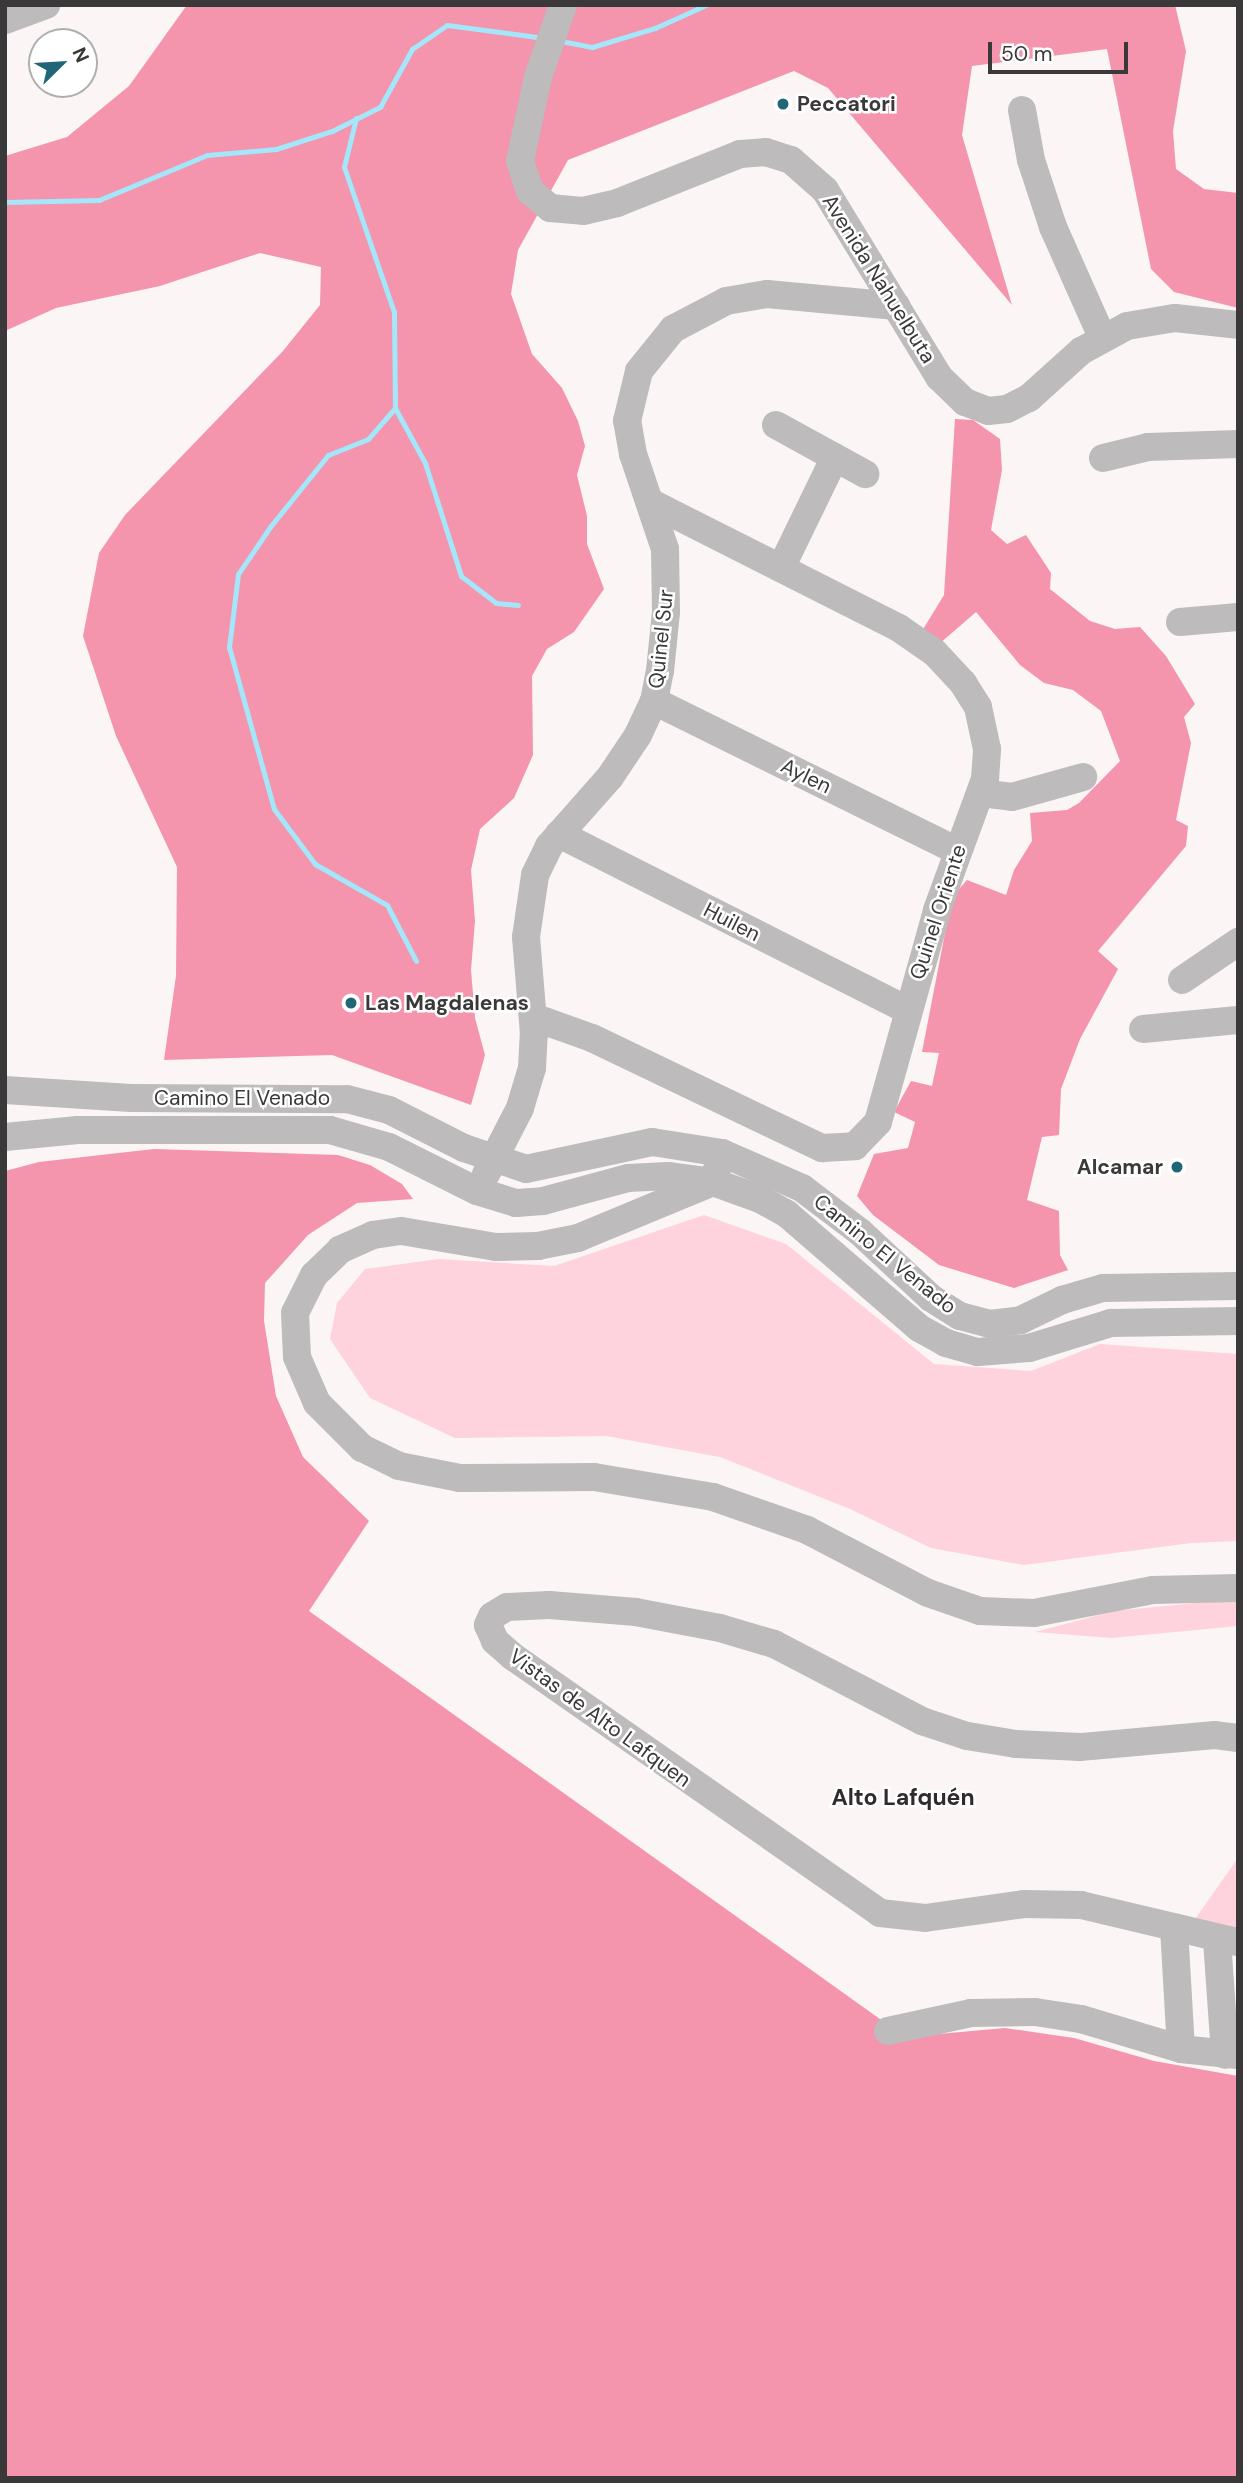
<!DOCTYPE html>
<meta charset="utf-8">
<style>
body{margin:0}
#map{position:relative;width:1243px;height:2483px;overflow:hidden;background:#fbf5f6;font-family:"DM Sans",sans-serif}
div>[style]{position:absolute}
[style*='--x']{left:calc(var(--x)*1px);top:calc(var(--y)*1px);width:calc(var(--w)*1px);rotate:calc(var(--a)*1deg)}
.green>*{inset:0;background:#fed3dd}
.forest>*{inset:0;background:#f494ad}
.stream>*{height:5px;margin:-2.5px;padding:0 2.5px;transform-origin:2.5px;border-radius:2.5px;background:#a4e7fa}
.minor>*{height:28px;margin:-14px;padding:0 14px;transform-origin:14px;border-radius:14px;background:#bdbbbb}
.dots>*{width:19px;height:19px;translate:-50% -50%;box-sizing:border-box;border:4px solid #fff;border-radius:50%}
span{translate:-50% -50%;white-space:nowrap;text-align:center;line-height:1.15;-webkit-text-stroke:5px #fff;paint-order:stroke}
.poi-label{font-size:21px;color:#3a3838;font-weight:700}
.left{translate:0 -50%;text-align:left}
.right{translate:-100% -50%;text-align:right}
.street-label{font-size:21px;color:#3a3838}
.neighbourhood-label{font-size:23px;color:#302c2d;font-weight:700}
.frame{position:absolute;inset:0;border:7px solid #3a3838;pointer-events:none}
.north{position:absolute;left:28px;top:28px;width:70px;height:70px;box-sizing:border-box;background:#fff;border:2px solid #b0afaf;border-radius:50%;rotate:66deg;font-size:19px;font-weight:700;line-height:28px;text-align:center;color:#3a3838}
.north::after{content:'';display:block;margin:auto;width:24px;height:32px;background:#216677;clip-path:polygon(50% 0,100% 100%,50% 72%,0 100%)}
.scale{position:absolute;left:988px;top:42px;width:140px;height:32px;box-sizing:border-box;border:4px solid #3a3838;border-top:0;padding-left:9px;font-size:21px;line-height:24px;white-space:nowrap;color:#3a3838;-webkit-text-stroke:5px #fff;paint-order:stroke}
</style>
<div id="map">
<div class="green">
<i style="clip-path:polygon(704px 1215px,786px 1244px,934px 1364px,1031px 1371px,1100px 1344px,1238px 1354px,1238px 1541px,1191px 1543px,1024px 1565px,931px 1548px,850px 1509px,720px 1457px,606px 1436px,455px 1438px,370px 1398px,330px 1339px,337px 1303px,365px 1269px,439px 1259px,554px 1266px)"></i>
<i style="clip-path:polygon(1238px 1599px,1238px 1626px,1112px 1638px,1035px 1632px,1114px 1611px)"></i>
<i style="clip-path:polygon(1238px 1858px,1238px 1929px,1195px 1919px)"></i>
</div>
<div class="forest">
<i style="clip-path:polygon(187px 5px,1175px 5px,1186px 51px,1173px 131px,1176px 169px,1204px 189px,1238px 193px,1238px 308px,1174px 292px,1151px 269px,1107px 49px,972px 66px,962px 135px,1012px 305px,828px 88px,794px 71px,568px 160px,518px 250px,511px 294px,532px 354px,562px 388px,578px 421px,585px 446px,577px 475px,587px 516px,587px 544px,604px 589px,574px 632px,547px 649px,532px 676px,533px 755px,514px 798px,480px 829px,471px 870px,475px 921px,471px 970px,475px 1018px,485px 1055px,471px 1105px,332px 1055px,164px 1060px,176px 976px,177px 867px,116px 736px,83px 636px,99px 553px,125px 515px,283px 351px,320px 305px,321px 267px,260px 253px,160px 286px,56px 308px,5px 331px,5px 156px,67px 137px,129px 86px)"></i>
<i style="clip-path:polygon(955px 419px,973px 420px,1000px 439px,1002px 470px,991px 530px,1007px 544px,1026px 535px,1051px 573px,1050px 589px,1090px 621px,1115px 629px,1140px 627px,1166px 656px,1195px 704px,1184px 717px,1191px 743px,1176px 820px,1188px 826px,1186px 846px,1098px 951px,1118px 969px,1080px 1039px,1061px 1089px,1059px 1135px,1042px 1137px,1027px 1200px,1059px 1211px,1060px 1255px,1068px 1270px,1014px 1288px,939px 1265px,873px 1215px,857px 1196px,874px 1154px,908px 1148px,915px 1122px,894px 1112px,911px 1081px,932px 1086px,939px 1053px,922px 1052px,952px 897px,967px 880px,1006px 895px,1014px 870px,1032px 841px,1030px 813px,1067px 810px,1079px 803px,1120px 761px,1101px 711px,1073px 690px,1044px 683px,1020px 665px,976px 612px,938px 645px,922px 631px,944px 595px)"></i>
<i style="clip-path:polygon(154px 1149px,338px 1155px,370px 1165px,402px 1184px,413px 1199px,357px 1203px,308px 1235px,265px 1283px,264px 1321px,276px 1396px,303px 1457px,369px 1521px,309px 1611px,905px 2037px,1005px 2028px,1074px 2038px,1154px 2061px,1238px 2076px,1238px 2478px,5px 2478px,5px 1171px,39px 1162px)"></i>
</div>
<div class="stream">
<i style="--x:561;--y:41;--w:32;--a:11"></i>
<i style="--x:592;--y:47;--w:66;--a:-16.8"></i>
<i style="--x:655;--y:28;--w:56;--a:-24.3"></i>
<i style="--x:356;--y:118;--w:50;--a:103.8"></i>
<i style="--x:344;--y:167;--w:153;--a:71"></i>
<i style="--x:394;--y:312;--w:96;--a:89.4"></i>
<i style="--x:395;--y:408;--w:41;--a:131.1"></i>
<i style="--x:368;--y:439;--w:43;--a:158.2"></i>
<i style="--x:328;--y:455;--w:92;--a:128.9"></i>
<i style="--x:270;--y:527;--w:57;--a:124.2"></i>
<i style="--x:238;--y:574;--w:74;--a:97"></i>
<i style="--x:229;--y:647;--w:168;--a:74.5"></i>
<i style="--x:274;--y:809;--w:69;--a:53.3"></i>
<i style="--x:315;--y:864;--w:83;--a:29.7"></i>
<i style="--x:387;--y:905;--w:63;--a:62.6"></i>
<i style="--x:5;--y:202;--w:94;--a:-1.2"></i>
<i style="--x:99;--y:200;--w:117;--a:-22.6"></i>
<i style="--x:207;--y:155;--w:69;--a:-5"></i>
<i style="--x:276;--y:149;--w:59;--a:-17.8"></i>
<i style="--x:332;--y:131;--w:54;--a:-26.6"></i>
<i style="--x:380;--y:107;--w:66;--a:-61.1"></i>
<i style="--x:412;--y:49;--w:42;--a:-34.4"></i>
<i style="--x:447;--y:25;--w:98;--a:7.6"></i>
<i style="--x:395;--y:408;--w:63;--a:61.4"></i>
<i style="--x:425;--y:463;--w:119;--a:72.3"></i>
<i style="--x:461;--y:576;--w:44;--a:37.6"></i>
<i style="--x:496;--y:603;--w:22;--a:5"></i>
</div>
<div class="minor">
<i style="--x:563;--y:5;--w:76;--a:109.1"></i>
<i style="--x:538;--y:77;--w:86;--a:102.1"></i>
<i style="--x:520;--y:161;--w:32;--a:72"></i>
<i style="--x:530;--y:191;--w:26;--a:40"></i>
<i style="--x:550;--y:208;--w:33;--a:5"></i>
<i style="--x:583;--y:211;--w:35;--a:-13"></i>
<i style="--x:617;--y:203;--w:132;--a:-21.7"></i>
<i style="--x:740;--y:154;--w:26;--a:-4"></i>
<i style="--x:766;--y:152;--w:26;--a:18"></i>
<i style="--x:791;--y:160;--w:45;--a:41.4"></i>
<i style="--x:825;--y:190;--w:219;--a:58.6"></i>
<i style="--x:939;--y:377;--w:36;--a:44"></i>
<i style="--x:965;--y:402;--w:25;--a:21"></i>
<i style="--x:988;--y:411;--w:19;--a:-6"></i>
<i style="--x:1007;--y:409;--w:25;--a:-27"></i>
<i style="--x:1029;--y:398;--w:70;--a:-42.1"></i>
<i style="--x:1081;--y:351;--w:52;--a:-28.5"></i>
<i style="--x:1127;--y:326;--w:49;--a:-9.5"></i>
<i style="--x:1175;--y:318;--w:63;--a:6.3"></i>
<i style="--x:5;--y:20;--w:44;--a:-20.1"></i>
<i style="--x:1022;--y:110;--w:51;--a:79.8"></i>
<i style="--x:1031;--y:160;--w:71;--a:71.8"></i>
<i style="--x:1053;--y:227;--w:120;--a:66"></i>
<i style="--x:776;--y:425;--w:102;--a:28.8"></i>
<i style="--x:1103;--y:458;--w:46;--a:-13.7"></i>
<i style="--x:1148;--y:447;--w:90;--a:-1.9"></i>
<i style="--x:781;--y:568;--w:123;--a:-64.1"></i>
<i style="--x:1180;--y:622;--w:58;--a:-4.9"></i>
<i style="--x:654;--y:701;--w:338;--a:26.3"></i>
<i style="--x:981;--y:793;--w:31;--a:7"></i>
<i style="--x:1012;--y:797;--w:74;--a:-15.7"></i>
<i style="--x:559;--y:834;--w:389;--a:26.8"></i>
<i style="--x:1182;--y:980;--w:68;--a:-34.2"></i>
<i style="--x:533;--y:1017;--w:63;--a:19.6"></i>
<i style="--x:592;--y:1038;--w:255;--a:25.6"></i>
<i style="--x:822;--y:1148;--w:33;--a:-3"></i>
<i style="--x:855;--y:1146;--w:33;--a:-46"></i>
<i style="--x:878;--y:1122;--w:220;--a:-74.4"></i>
<i style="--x:937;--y:910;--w:140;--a:-69.9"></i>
<i style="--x:985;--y:779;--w:30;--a:-86"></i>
<i style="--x:987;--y:749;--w:43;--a:-102.1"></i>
<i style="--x:978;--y:707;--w:28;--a:-122"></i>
<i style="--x:963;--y:683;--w:41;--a:-133"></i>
<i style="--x:935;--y:653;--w:44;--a:-145.2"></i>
<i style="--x:899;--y:628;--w:277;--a:-153.2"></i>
<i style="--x:1143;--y:1029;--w:95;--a:-5.4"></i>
<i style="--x:5;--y:1090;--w:126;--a:3.6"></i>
<i style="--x:131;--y:1098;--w:216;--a:0.3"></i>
<i style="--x:347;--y:1099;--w:43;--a:14.7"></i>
<i style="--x:389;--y:1110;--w:84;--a:26.9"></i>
<i style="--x:464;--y:1148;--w:65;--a:18.7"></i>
<i style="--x:526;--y:1169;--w:129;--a:-12.1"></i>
<i style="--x:652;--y:1142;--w:71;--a:8.9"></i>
<i style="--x:722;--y:1153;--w:87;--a:23.6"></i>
<i style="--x:802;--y:1188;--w:73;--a:37.2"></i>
<i style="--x:860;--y:1232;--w:97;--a:42.9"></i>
<i style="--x:931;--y:1298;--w:34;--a:32"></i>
<i style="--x:960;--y:1316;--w:31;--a:15"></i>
<i style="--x:990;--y:1324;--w:31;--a:-7"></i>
<i style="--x:1021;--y:1320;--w:46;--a:-26"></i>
<i style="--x:1062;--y:1300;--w:43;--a:-16.3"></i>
<i style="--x:1103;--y:1288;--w:135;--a:-0.8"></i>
<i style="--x:5;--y:1137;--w:73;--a:-5.5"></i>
<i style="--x:78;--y:1130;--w:252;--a:0"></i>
<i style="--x:330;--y:1130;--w:61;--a:16.1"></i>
<i style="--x:389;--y:1147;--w:98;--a:26.6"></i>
<i style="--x:477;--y:1191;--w:41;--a:17.1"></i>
<i style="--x:516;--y:1203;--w:27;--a:-4"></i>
<i style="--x:543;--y:1201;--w:88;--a:-15.1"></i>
<i style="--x:628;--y:1178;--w:40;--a:-2.9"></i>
<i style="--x:668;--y:1176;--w:45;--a:7.6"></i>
<i style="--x:713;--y:1182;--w:50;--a:19.9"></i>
<i style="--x:760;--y:1199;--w:31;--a:29"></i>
<i style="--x:787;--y:1214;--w:174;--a:40.8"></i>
<i style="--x:919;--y:1328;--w:31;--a:29"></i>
<i style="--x:946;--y:1343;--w:33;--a:16"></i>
<i style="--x:978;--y:1352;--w:51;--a:-4.5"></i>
<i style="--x:1029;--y:1348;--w:86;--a:-17"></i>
<i style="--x:1111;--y:1323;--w:127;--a:-0.9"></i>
<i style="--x:722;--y:1153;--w:30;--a:107"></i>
<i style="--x:713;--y:1182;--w:146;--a:157.5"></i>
<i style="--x:578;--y:1238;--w:41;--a:168.7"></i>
<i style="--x:538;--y:1246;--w:42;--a:178.6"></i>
<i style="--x:496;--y:1247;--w:96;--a:-170.4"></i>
<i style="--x:401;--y:1231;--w:28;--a:172"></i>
<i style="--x:373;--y:1235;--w:36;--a:156"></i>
<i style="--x:340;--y:1250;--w:36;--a:136"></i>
<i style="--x:314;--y:1275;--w:42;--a:116.6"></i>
<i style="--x:295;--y:1313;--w:44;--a:87.4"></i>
<i style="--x:297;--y:1357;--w:50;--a:66.5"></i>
<i style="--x:317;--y:1403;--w:64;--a:45"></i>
<i style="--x:362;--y:1448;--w:41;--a:25.9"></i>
<i style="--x:399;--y:1466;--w:62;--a:11.1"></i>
<i style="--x:460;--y:1478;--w:134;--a:-0.4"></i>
<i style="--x:594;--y:1477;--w:121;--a:9.5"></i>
<i style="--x:713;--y:1497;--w:100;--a:19.3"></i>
<i style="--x:807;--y:1530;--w:136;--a:27.5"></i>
<i style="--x:928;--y:1593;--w:55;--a:19.1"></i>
<i style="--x:980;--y:1611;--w:54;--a:2.1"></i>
<i style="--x:1034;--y:1613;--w:121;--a:-10.9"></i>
<i style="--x:1153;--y:1590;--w:85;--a:-1.3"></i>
<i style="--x:486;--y:1174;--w:74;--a:-62.7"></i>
<i style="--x:520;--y:1108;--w:42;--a:-73.3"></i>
<i style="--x:532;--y:1068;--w:34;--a:-87"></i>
<i style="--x:534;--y:1034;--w:97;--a:-94.7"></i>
<i style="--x:526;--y:937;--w:63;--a:-81.7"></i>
<i style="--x:535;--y:875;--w:32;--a:-64"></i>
<i style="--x:549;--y:846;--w:92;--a:-48.5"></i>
<i style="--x:610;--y:777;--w:50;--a:-56.3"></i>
<i style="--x:638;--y:735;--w:38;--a:-65"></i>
<i style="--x:654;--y:701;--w:31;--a:-79"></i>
<i style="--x:660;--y:671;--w:59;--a:-84.2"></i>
<i style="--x:666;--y:612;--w:63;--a:-90.9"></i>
<i style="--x:665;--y:549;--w:100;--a:-108.6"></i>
<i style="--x:633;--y:454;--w:34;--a:-100"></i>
<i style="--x:627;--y:421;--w:51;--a:-76.5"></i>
<i style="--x:639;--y:371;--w:54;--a:-51"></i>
<i style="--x:673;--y:329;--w:60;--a:-27.8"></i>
<i style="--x:726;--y:301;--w:42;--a:-9.7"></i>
<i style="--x:767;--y:294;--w:130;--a:5.3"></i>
<i style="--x:1238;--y:1738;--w:23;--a:-173"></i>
<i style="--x:1215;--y:1735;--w:136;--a:174.9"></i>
<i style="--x:1080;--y:1747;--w:64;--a:-177.3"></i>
<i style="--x:1016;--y:1744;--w:50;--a:-170.7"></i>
<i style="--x:967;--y:1736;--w:47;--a:-161.6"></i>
<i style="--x:922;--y:1721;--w:167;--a:-152.5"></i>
<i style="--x:774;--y:1644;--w:56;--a:-163.5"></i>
<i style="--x:720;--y:1628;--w:86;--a:-169.2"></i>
<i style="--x:636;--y:1612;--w:87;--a:-175.4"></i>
<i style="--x:549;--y:1605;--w:42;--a:177.3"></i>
<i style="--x:507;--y:1607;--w:17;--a:149"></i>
<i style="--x:492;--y:1616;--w:10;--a:114"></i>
<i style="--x:488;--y:1625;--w:17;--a:66"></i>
<i style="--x:495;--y:1641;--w:23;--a:41"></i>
<i style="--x:512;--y:1656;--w:449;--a:34.9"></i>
<i style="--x:880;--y:1913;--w:45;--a:6.3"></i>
<i style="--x:925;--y:1918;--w:100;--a:-8"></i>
<i style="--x:1024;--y:1904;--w:57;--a:1"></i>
<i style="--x:1081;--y:1905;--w:161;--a:13.3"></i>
<i style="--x:1174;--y:1928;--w:121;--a:86.7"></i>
<i style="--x:1217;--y:1940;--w:115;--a:86"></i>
<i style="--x:888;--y:2031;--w:85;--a:-12.2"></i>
<i style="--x:971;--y:2013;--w:64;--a:-0.9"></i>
<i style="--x:1035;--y:2012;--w:47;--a:8.7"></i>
<i style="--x:1081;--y:2019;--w:104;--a:16.7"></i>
<i style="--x:1181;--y:2049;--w:57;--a:6"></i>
</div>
<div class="dots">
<i style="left:783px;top:104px;background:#216677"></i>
<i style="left:351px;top:1003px;background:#216677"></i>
<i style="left:1177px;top:1167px;background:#216677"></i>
</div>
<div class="poi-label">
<span class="left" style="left:797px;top:104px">Peccatori</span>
<span class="left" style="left:365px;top:1003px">Las Magdalenas</span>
<span class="right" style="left:1163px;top:1167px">Alcamar</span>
</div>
<div class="street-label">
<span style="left:879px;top:279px;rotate:58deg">Avenida Nahuelbuta</span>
<span style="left:661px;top:639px;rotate:-84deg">Quinel Sur</span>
<span style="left:806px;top:776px;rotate:26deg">Aylen</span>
<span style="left:938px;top:912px;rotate:-72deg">Quinel Oriente</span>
<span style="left:732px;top:922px;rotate:27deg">Huilen</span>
<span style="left:242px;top:1098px">Camino El Venado</span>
<span style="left:885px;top:1254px;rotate:39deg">Camino El Venado</span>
<span style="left:600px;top:1718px;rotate:36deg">Vistas de Alto Lafquen</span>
</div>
<div class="neighbourhood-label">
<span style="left:903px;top:1797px">Alto Lafquén</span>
</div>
<div class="frame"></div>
<div class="north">N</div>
<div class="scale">50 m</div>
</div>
